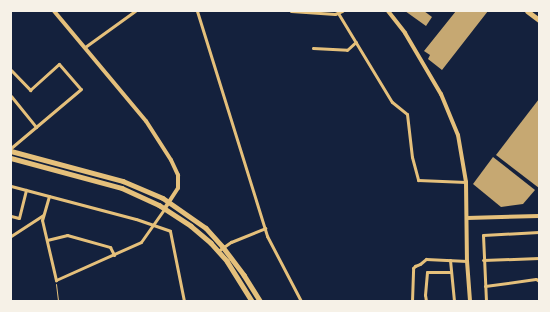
<!DOCTYPE html>
<style>
body{margin:0}
#map{position:relative;width:550px;height:312px;overflow:hidden;background:#14213d;font-family:Roboto,sans-serif}
div>[style]{position:absolute}
[style*='--x']{left:calc(var(--x)*1px);top:calc(var(--y)*1px);width:calc(var(--w)*1px);rotate:calc(var(--a)*1deg)}
.building>*{inset:0;background:#c6a872}
.path>*{height:1px;margin:-0.5px;padding:0 0.5px;transform-origin:0.5px;border-radius:0.5px;background:#e5c07b}
.minor>*{height:3px;margin:-1.5px;padding:0 1.5px;transform-origin:1.5px;border-radius:1.5px;background:#e5c07b}
.tertiary>*{height:4px;margin:-2px;padding:0 2px;transform-origin:2px;border-radius:2px;background:#e5c07b}
.secondary>*{height:4.5px;margin:-2.25px;padding:0 2.25px;transform-origin:2.25px;border-radius:2.25px;background:#e5c07b}
.trunk>*{height:5px;margin:-2.5px;padding:0 2.5px;transform-origin:2.5px;border-radius:2.5px;background:#e5c07b}
span{translate:-50% -50%;white-space:nowrap;text-align:center;line-height:1.15;-webkit-text-stroke:3.5px #f6f1e7;paint-order:stroke}
.frame{position:absolute;inset:0;border:12px solid #f6f1e7;pointer-events:none}
</style>
<div id="map">
<div class="building">
<i style="clip-path:polygon(405px 11px,424px 11px,432px 17px,426px 26px)"></i>
<i style="clip-path:polygon(456px 11px,488px 11px,442px 70px,428px 59px,430px 55px,424px 51px)"></i>
<i style="clip-path:polygon(539px 99px,539px 188px,496px 155px)"></i>
<i style="clip-path:polygon(493px 157px,535px 190px,523px 204px,501px 207px,473px 184px)"></i>
</div>
<div class="path">
<i style="--x:56;--y:284;--w:17;--a:83"></i>
</div>
<div class="minor">
<i style="--x:197;--y:11;--w:236;--a:72.7"></i>
<i style="--x:267;--y:236;--w:73;--a:62.4"></i>
<i style="--x:291;--y:11;--w:44;--a:3.9"></i>
<i style="--x:335;--y:14;--w:8;--a:-23"></i>
<i style="--x:338;--y:13;--w:104;--a:58.8"></i>
<i style="--x:392;--y:102;--w:19;--a:39"></i>
<i style="--x:407;--y:114;--w:43;--a:83.4"></i>
<i style="--x:412;--y:157;--w:24;--a:75"></i>
<i style="--x:418;--y:180;--w:48;--a:2.4"></i>
<i style="--x:85;--y:47;--w:62;--a:-35.8"></i>
<i style="--x:313;--y:48;--w:34;--a:3"></i>
<i style="--x:347;--y:50;--w:12;--a:-42"></i>
<i style="--x:11;--y:70;--w:28;--a:46"></i>
<i style="--x:30;--y:90;--w:39;--a:-42"></i>
<i style="--x:59;--y:64;--w:33;--a:49"></i>
<i style="--x:81;--y:89;--w:92;--a:139.9"></i>
<i style="--x:11;--y:96;--w:40;--a:51"></i>
<i style="--x:11;--y:186;--w:129;--a:14.8"></i>
<i style="--x:136;--y:219;--w:36;--a:19"></i>
<i style="--x:170;--y:231;--w:71;--a:78.7"></i>
<i style="--x:49;--y:196;--w:25;--a:106"></i>
<i style="--x:42;--y:220;--w:62;--a:76.9"></i>
<i style="--x:56;--y:280;--w:93;--a:-24.1"></i>
<i style="--x:141;--y:242;--w:42;--a:-54.8"></i>
<i style="--x:11;--y:216;--w:8;--a:14"></i>
<i style="--x:19;--y:218;--w:29;--a:-76"></i>
<i style="--x:11;--y:236;--w:38;--a:-33"></i>
<i style="--x:47;--y:240;--w:21;--a:-14"></i>
<i style="--x:67;--y:235;--w:45;--a:15.6"></i>
<i style="--x:110;--y:247;--w:9;--a:63"></i>
<i style="--x:218;--y:251;--w:16;--a:-35"></i>
<i style="--x:231;--y:242;--w:37;--a:-22"></i>
<i style="--x:450;--y:260;--w:41;--a:84.4"></i>
<i style="--x:483;--y:260;--w:56;--a:-2"></i>
<i style="--x:485;--y:286;--w:51;--a:-7.8"></i>
<i style="--x:536;--y:279;--w:4;--a:34"></i>
<i style="--x:412;--y:301;--w:33;--a:-88"></i>
<i style="--x:413;--y:268;--w:3;--a:-45"></i>
<i style="--x:415;--y:266;--w:5;--a:-22"></i>
<i style="--x:420;--y:264;--w:8;--a:-40"></i>
<i style="--x:426;--y:259;--w:41;--a:2.8"></i>
<i style="--x:426;--y:301;--w:6;--a:-99"></i>
<i style="--x:425;--y:295;--w:23;--a:-85"></i>
<i style="--x:427;--y:272;--w:24;--a:0"></i>
<i style="--x:486;--y:301;--w:66;--a:-92.6"></i>
<i style="--x:483;--y:235;--w:56;--a:-3.1"></i>
</div>
<div class="tertiary">
<i style="--x:54;--y:11;--w:143;--a:50.1"></i>
<i style="--x:146;--y:121;--w:46;--a:57.3"></i>
<i style="--x:171;--y:160;--w:17;--a:65"></i>
<i style="--x:178;--y:175;--w:13;--a:90"></i>
<i style="--x:178;--y:188;--w:24;--a:123"></i>
<i style="--x:388;--y:11;--w:28;--a:52"></i>
<i style="--x:405;--y:33;--w:71;--a:59.5"></i>
<i style="--x:441;--y:94;--w:44;--a:67.5"></i>
<i style="--x:458;--y:135;--w:48;--a:80.3"></i>
<i style="--x:466;--y:182;--w:79;--a:89.3"></i>
<i style="--x:467;--y:261;--w:40;--a:85.7"></i>
<i style="--x:467;--y:218;--w:72;--a:-1.6"></i>
</div>
<div class="secondary">
<i style="--x:11;--y:151;--w:116;--a:15"></i>
<i style="--x:123;--y:181;--w:43;--a:23"></i>
<i style="--x:163;--y:198;--w:52;--a:34.9"></i>
<i style="--x:206;--y:228;--w:25;--a:48"></i>
<i style="--x:223;--y:247;--w:35;--a:53"></i>
<i style="--x:244;--y:275;--w:31;--a:58"></i>
<i style="--x:11;--y:158;--w:115;--a:15.1"></i>
<i style="--x:122;--y:188;--w:41;--a:24.7"></i>
<i style="--x:159;--y:205;--w:38;--a:33"></i>
<i style="--x:191;--y:226;--w:26;--a:40"></i>
<i style="--x:211;--y:243;--w:24;--a:48"></i>
<i style="--x:227;--y:261;--w:47;--a:58"></i>
</div>
<div class="trunk">
<i style="--x:527;--y:11;--w:15;--a:37"></i>
</div>
<div class="frame"></div>
</div>
